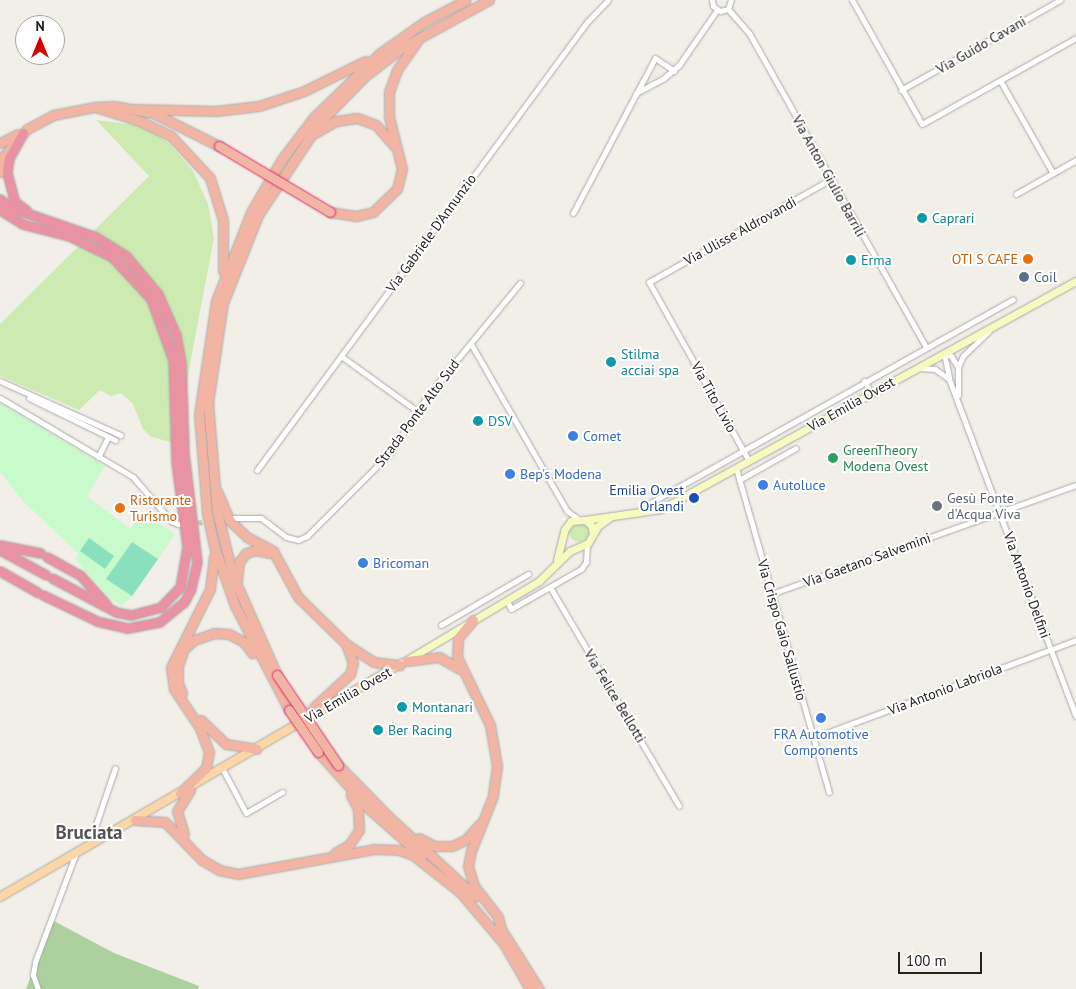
<!DOCTYPE html>
<meta charset="utf-8">
<style>
body{margin:0}
#map{position:relative;width:1076px;height:989px;overflow:hidden;background:#f2efe9;font-family:"PT Sans",sans-serif}
div>[style]{position:absolute}
[style*='--x']{left:calc(var(--x)*1px);top:calc(var(--y)*1px);width:calc(var(--w)*1px);rotate:calc(var(--a)*1deg)}
.grass>*{inset:0;background:#cdebb0}
.round{border-radius:50%}
.forest>*{inset:0;background:#add19e}
.park>*{inset:0;background:#c8facc}
.pitch>*{inset:0;background:#88e0be}
.minor-tunnel>*{height:5px;margin-top:-2.5px;transform-origin:0;background:repeating-linear-gradient(90deg,#c8c6c1 0 5px,transparent 0 7.5px)}
.roads{filter:drop-shadow(0 0 1px #a9a9a9) drop-shadow(0 0 1px #a9a9a9)}
.minor>*{height:5px;margin:-2.5px;padding:0 2.5px;transform-origin:2.5px;border-radius:2.5px;background:#fff}
.secondary>*{height:7px;margin:-3.5px;padding:0 3.5px;transform-origin:3.5px;border-radius:3.5px;background:#f7fabf}
.primary>*{height:8px;margin:-4px;padding:0 4px;transform-origin:4px;border-radius:4px;background:#fcd6a4}
.trunk>*{height:9px;margin:-4.5px;padding:0 4.5px;transform-origin:4.5px;border-radius:4.5px;background:#f2b4a3}
.motorway>*{height:9px;margin:-4.5px;padding:0 4.5px;transform-origin:4.5px;border-radius:4.5px;background:#e892a2}
.bridges{filter:drop-shadow(0 0 1px #dc2a67) drop-shadow(0 0 1px #dc2a67)}
.trunk-bridge>*{height:9px;margin:-4.5px;padding:0 4.5px;transform-origin:4.5px;border-radius:4.5px;background:#f2b4a3}
.dots>*{width:14px;height:14px;translate:-50% -50%;box-sizing:border-box;border:2px solid #fff;border-radius:50%}
span{translate:-50% -50%;white-space:nowrap;text-align:center;line-height:1.15;-webkit-text-stroke:4px #fff;paint-order:stroke}
.street-label{font-size:14px;color:#222}
.culture-label{font-size:14px;color:#0d838f}
.left{translate:0 -50%;text-align:left}
.food-label{font-size:14px;color:#c56008}
.right{translate:-100% -50%;text-align:right}
.service-label{font-size:14px;color:#4e5e75}
.shop-label{font-size:14px;color:#366cbe}
.leisure-label{font-size:14px;color:#27864d}
.transit-label{font-size:14px;color:#164399}
.worship-label{font-size:14px;color:#5b616d}
.district-label{font-size:19px;color:#555;font-weight:700}
.north{position:absolute;left:15px;top:15px;width:50px;height:50px;box-sizing:border-box;background:#fff;border:1px solid #a7a7a7;border-radius:50%;rotate:0deg;font-size:14px;font-weight:700;line-height:20px;text-align:center;color:#222}
.north::after{content:'';display:block;margin:auto;width:18px;height:22px;background:#d40000;clip-path:polygon(50% 0,100% 100%,50% 72%,0 100%)}
.scale{position:absolute;left:898px;top:952px;width:84px;height:22px;box-sizing:border-box;border:2px solid #222;border-top:0;padding-left:6px;font-size:15px;line-height:18px;white-space:nowrap;color:#222;-webkit-text-stroke:4px #fff;paint-order:stroke}
</style>
<div id="map">
<div class="grass">
<i style="clip-path:polygon(96px 120px,143px 126px,170px 144px,193px 171px,208px 204px,214px 238px,175px 443px,151px 437px,143px 429px,133px 404px,121px 393px,111px 396px,100px 390px,79px 410px,0 376px,0 324px,149px 176px)"></i>
<i class="round" style="left:569px;top:522px;width:20px;height:20px"></i>
</div>
<div class="forest">
<i style="clip-path:polygon(52px 920px,114px 953px,199px 986px,198px 989px,26px 989px)"></i>
</div>
<div class="park">
<i style="clip-path:polygon(0 403px,105px 466px,87px 496px,130px 529px,142px 512px,175px 534px,132px 597px,122px 606px,109px 597px,75px 559px,79px 554px,23px 501px,0 472px)"></i>
</div>
<div class="pitch">
<i style="clip-path:polygon(89px 538px,114px 556px,105px 569px,80px 551px)"></i>
<i style="clip-path:polygon(132px 542px,158px 559px,132px 596px,106px 579px)"></i>
</div>
<div class="minor-tunnel">
<i style="--x:190;--y:523;--w:19;--a:-3"></i>
</div>
<div class="roads">
<div class="minor">
<i style="--x:712;--y:0;--w:6;--a:81"></i>
<i style="--x:713;--y:6;--w:9;--a:36"></i>
<i style="--x:720;--y:11;--w:8;--a:-14"></i>
<i style="--x:728;--y:9;--w:9;--a:-72"></i>
<i style="--x:852;--y:0;--w:142;--a:60.6"></i>
<i style="--x:922;--y:124;--w:176;--a:-29.2"></i>
<i style="--x:728;--y:9;--w:32;--a:49"></i>
<i style="--x:749;--y:33;--w:360;--a:60.6"></i>
<i style="--x:1001;--y:82;--w:105;--a:60.3"></i>
<i style="--x:901;--y:90;--w:183;--a:-29.5"></i>
<i style="--x:636;--y:93;--w:32;--a:-28"></i>
<i style="--x:664;--y:78;--w:20;--a:-41"></i>
<i style="--x:679;--y:65;--w:67;--a:-55.4"></i>
<i style="--x:1016;--y:194;--w:69;--a:-29.5"></i>
<i style="--x:573;--y:213;--w:175;--a:-62.1"></i>
<i style="--x:655;--y:58;--w:23;--a:34"></i>
<i style="--x:471;--y:344;--w:193;--a:60.1"></i>
<i style="--x:567;--y:511;--w:12;--a:35"></i>
<i style="--x:341;--y:356;--w:94;--a:35.9"></i>
<i style="--x:918;--y:368;--w:17;--a:3"></i>
<i style="--x:935;--y:369;--w:17;--a:36"></i>
<i style="--x:949;--y:379;--w:360;--a:69.4"></i>
<i style="--x:949;--y:377;--w:25;--a:-102"></i>
<i style="--x:944;--y:353;--w:8;--a:23"></i>
<i style="--x:951;--y:356;--w:13;--a:58"></i>
<i style="--x:0;--y:381;--w:132;--a:24.2"></i>
<i style="--x:864;--y:381;--w:13;--a:58"></i>
<i style="--x:958;--y:395;--w:28;--a:-90"></i>
<i style="--x:958;--y:367;--w:12;--a:-66"></i>
<i style="--x:963;--y:356;--w:36;--a:-44"></i>
<i style="--x:0;--y:398;--w:155;--a:30.7"></i>
<i style="--x:133;--y:477;--w:58;--a:49.2"></i>
<i style="--x:171;--y:521;--w:8;--a:23"></i>
<i style="--x:29;--y:398;--w:96;--a:26"></i>
<i style="--x:98;--y:457;--w:22;--a:-63"></i>
<i style="--x:749;--y:461;--w:205;--a:-119.2"></i>
<i style="--x:649;--y:282;--w:209;--a:-29.5"></i>
<i style="--x:736;--y:468;--w:337;--a:74"></i>
<i style="--x:257;--y:470;--w:556;--a:-53.62"></i>
<i style="--x:587;--y:22;--w:30;--a:-46"></i>
<i style="--x:739;--y:480;--w:65;--a:-29.3"></i>
<i style="--x:643;--y:507;--w:424;--a:-29.3"></i>
<i style="--x:232;--y:518;--w:29;--a:0"></i>
<i style="--x:261;--y:518;--w:31;--a:37"></i>
<i style="--x:286;--y:537;--w:12;--a:14"></i>
<i style="--x:298;--y:540;--w:10;--a:-24"></i>
<i style="--x:307;--y:536;--w:120;--a:-45"></i>
<i style="--x:392;--y:451;--w:67;--a:-57.3"></i>
<i style="--x:428;--y:395;--w:145;--a:-50.6"></i>
<i style="--x:550;--y:587;--w:254;--a:59.5"></i>
<i style="--x:771;--y:594;--w:324;--a:-19.7"></i>
<i style="--x:507;--y:601;--w:9;--a:63"></i>
<i style="--x:511;--y:609;--w:81;--a:-29.7"></i>
<i style="--x:581;--y:569;--w:9;--a:-54"></i>
<i style="--x:586;--y:562;--w:19;--a:-87"></i>
<i style="--x:441;--y:625;--w:101;--a:-30.4"></i>
<i style="--x:813;--y:738;--w:281;--a:-20.4"></i>
<i style="--x:222;--y:768;--w:51;--a:61.9"></i>
<i style="--x:246;--y:813;--w:42;--a:-30.3"></i>
<i style="--x:89;--y:845;--w:81;--a:-71.3"></i>
<i style="--x:38;--y:989;--w:15;--a:-110"></i>
<i style="--x:33;--y:975;--w:13;--a:-81"></i>
<i style="--x:35;--y:962;--w:116;--a:-69.4"></i>
</div>
<div class="secondary">
<i style="--x:585;--y:520;--w:77;--a:-8.2"></i>
<i style="--x:661;--y:509;--w:474;--a:-28.8"></i>
<i style="--x:557;--y:560;--w:32;--a:-76"></i>
<i style="--x:565;--y:529;--w:10;--a:-53"></i>
<i style="--x:571;--y:521;--w:14;--a:-4"></i>
<i style="--x:585;--y:520;--w:8;--a:40"></i>
<i style="--x:591;--y:525;--w:8;--a:76"></i>
<i style="--x:407;--y:660;--w:154;--a:-30.9"></i>
<i style="--x:539;--y:581;--w:43;--a:-44.1"></i>
<i style="--x:570;--y:551;--w:20;--a:-24"></i>
<i style="--x:588;--y:543;--w:20;--a:-60"></i>
<i style="--x:598;--y:526;--w:17;--a:-36"></i>
</div>
<div class="primary">
<i style="--x:0;--y:897;--w:465;--a:-30.2"></i>
</div>
<div class="trunk">
<i style="--x:95;--y:107;--w:47;--a:17.3"></i>
<i style="--x:140;--y:121;--w:34;--a:26"></i>
<i style="--x:171;--y:136;--w:57;--a:47.1"></i>
<i style="--x:210;--y:178;--w:44;--a:72.8"></i>
<i style="--x:223;--y:220;--w:51;--a:90"></i>
<i style="--x:134;--y:109;--w:82;--a:1.4"></i>
<i style="--x:216;--y:111;--w:43;--a:-6.6"></i>
<i style="--x:259;--y:106;--w:47;--a:-18.4"></i>
<i style="--x:304;--y:91;--w:68;--a:-26.2"></i>
<i style="--x:315;--y:133;--w:24;--a:-30"></i>
<i style="--x:336;--y:121;--w:21;--a:-8"></i>
<i style="--x:357;--y:118;--w:20;--a:20"></i>
<i style="--x:376;--y:125;--w:28;--a:49"></i>
<i style="--x:0;--y:143;--w:20;--a:-27"></i>
<i style="--x:0;--y:160;--w:41;--a:-48.9"></i>
<i style="--x:27;--y:129;--w:30;--a:-28"></i>
<i style="--x:53;--y:115;--w:43;--a:-10.8"></i>
<i style="--x:95;--y:107;--w:19;--a:-3"></i>
<i style="--x:114;--y:106;--w:40;--a:10"></i>
<i style="--x:153;--y:113;--w:74;--a:26.6"></i>
<i style="--x:0;--y:167;--w:5;--a:90"></i>
<i style="--x:330;--y:212;--w:26;--a:9"></i>
<i style="--x:356;--y:216;--w:17;--a:-13"></i>
<i style="--x:373;--y:212;--w:33;--a:-44"></i>
<i style="--x:397;--y:189;--w:21;--a:-76"></i>
<i style="--x:402;--y:169;--w:54;--a:-104"></i>
<i style="--x:389;--y:117;--w:25;--a:-90"></i>
<i style="--x:389;--y:92;--w:23;--a:-70"></i>
<i style="--x:397;--y:70;--w:35;--a:-55"></i>
<i style="--x:217;--y:491;--w:33;--a:67"></i>
<i style="--x:230;--y:521;--w:23;--a:43"></i>
<i style="--x:247;--y:537;--w:30;--a:28"></i>
<i style="--x:273;--y:551;--w:52;--a:61.5"></i>
<i style="--x:298;--y:597;--w:67;--a:44.4"></i>
<i style="--x:346;--y:644;--w:33;--a:33"></i>
<i style="--x:374;--y:662;--w:26;--a:7"></i>
<i style="--x:237;--y:580;--w:18;--a:-84"></i>
<i style="--x:239;--y:562;--w:11;--a:-52"></i>
<i style="--x:246;--y:553;--w:10;--a:-17"></i>
<i style="--x:256;--y:550;--w:13;--a:13"></i>
<i style="--x:473;--y:620;--w:23;--a:130"></i>
<i style="--x:458;--y:638;--w:19;--a:93"></i>
<i style="--x:457;--y:657;--w:76;--a:64.1"></i>
<i style="--x:490;--y:725;--w:42;--a:80.3"></i>
<i style="--x:497;--y:766;--w:30;--a:98"></i>
<i style="--x:493;--y:796;--w:59;--a:111.8"></i>
<i style="--x:471;--y:851;--w:15;--a:101"></i>
<i style="--x:468;--y:866;--w:21;--a:73"></i>
<i style="--x:474;--y:886;--w:39;--a:52"></i>
<i style="--x:498;--y:917;--w:12;--a:76"></i>
<i style="--x:407;--y:661;--w:32;--a:-7"></i>
<i style="--x:439;--y:657;--w:24;--a:30"></i>
<i style="--x:277;--y:675;--w:108;--a:-114"></i>
<i style="--x:233;--y:576;--w:66;--a:-104"></i>
<i style="--x:217;--y:512;--w:109;--a:-94.7"></i>
<i style="--x:208;--y:403;--w:101;--a:-81.5"></i>
<i style="--x:223;--y:303;--w:95;--a:-68.3"></i>
<i style="--x:258;--y:215;--w:112;--a:-56.3"></i>
<i style="--x:320;--y:122;--w:63;--a:-45.6"></i>
<i style="--x:364;--y:77;--w:49;--a:-37.6"></i>
<i style="--x:403;--y:47;--w:98;--a:-28.7"></i>
<i style="--x:182;--y:693;--w:11;--a:-112"></i>
<i style="--x:178;--y:683;--w:17;--a:-90"></i>
<i style="--x:178;--y:666;--w:18;--a:-71"></i>
<i style="--x:184;--y:649;--w:13;--a:-42"></i>
<i style="--x:194;--y:640;--w:21;--a:-19"></i>
<i style="--x:214;--y:633;--w:15;--a:4"></i>
<i style="--x:229;--y:634;--w:17;--a:28"></i>
<i style="--x:244;--y:642;--w:14;--a:54"></i>
<i style="--x:289;--y:710;--w:117;--a:-117.4"></i>
<i style="--x:235;--y:606;--w:64;--a:-109.3"></i>
<i style="--x:214;--y:546;--w:35;--a:-102"></i>
<i style="--x:207;--y:512;--w:97;--a:-94.7"></i>
<i style="--x:199;--y:415;--w:115;--a:-81.5"></i>
<i style="--x:216;--y:301;--w:96;--a:-68.5"></i>
<i style="--x:251;--y:212;--w:61;--a:-59.7"></i>
<i style="--x:282;--y:159;--w:53;--a:-52.7"></i>
<i style="--x:314;--y:117;--w:91;--a:-44.1"></i>
<i style="--x:379;--y:54;--w:55;--a:-35.4"></i>
<i style="--x:424;--y:22;--w:47;--a:-27.6"></i>
<i style="--x:201;--y:720;--w:35;--a:44"></i>
<i style="--x:226;--y:744;--w:31;--a:9"></i>
<i style="--x:306;--y:720;--w:15;--a:-58"></i>
<i style="--x:314;--y:707;--w:49;--a:-42.5"></i>
<i style="--x:350;--y:674;--w:11;--a:-75"></i>
<i style="--x:353;--y:663;--w:20;--a:-110"></i>
<i style="--x:318;--y:752;--w:78;--a:48.1"></i>
<i style="--x:370;--y:810;--w:69;--a:41.5"></i>
<i style="--x:338;--y:765;--w:70;--a:45.6"></i>
<i style="--x:387;--y:815;--w:120;--a:42.6"></i>
<i style="--x:180;--y:793;--w:36;--a:-44"></i>
<i style="--x:206;--y:768;--w:16;--a:-79"></i>
<i style="--x:209;--y:752;--w:26;--a:-111"></i>
<i style="--x:200;--y:728;--w:47;--a:-123.7"></i>
<i style="--x:174;--y:689;--w:22;--a:-98"></i>
<i style="--x:171;--y:667;--w:87;--a:-63.4"></i>
<i style="--x:210;--y:589;--w:33;--a:-83"></i>
<i style="--x:135;--y:820;--w:30;--a:4"></i>
<i style="--x:165;--y:822;--w:53;--a:45.8"></i>
<i style="--x:202;--y:860;--w:20;--a:30"></i>
<i style="--x:219;--y:870;--w:19;--a:12"></i>
<i style="--x:238;--y:874;--w:138;--a:-10.4"></i>
<i style="--x:374;--y:849;--w:25;--a:2"></i>
<i style="--x:399;--y:850;--w:15;--a:20"></i>
<i style="--x:413;--y:855;--w:66;--a:38.3"></i>
<i style="--x:184;--y:834;--w:24;--a:-107"></i>
<i style="--x:177;--y:811;--w:25;--a:-58"></i>
<i style="--x:419;--y:838;--w:18;--a:27"></i>
<i style="--x:435;--y:846;--w:17;--a:0"></i>
<i style="--x:452;--y:846;--w:14;--a:-25"></i>
<i style="--x:465;--y:840;--w:22;--a:-47"></i>
<i style="--x:335;--y:853;--w:16;--a:-30"></i>
<i style="--x:349;--y:845;--w:18;--a:-56"></i>
<i style="--x:359;--y:830;--w:21;--a:-93"></i>
<i style="--x:358;--y:809;--w:16;--a:-117"></i>
<i style="--x:460;--y:892;--w:68;--a:49.8"></i>
<i style="--x:504;--y:944;--w:52;--a:60"></i>
<i style="--x:499;--y:926;--w:75;--a:57.6"></i>
</div>
<div class="motorway">
<i style="--x:23;--y:133;--w:29;--a:119"></i>
<i style="--x:9;--y:158;--w:15;--a:98"></i>
<i style="--x:7;--y:173;--w:30;--a:75"></i>
<i style="--x:15;--y:202;--w:14;--a:36"></i>
<i style="--x:0;--y:199;--w:15;--a:37"></i>
<i style="--x:12;--y:208;--w:89;--a:19"></i>
<i style="--x:96;--y:237;--w:36;--a:32"></i>
<i style="--x:126;--y:256;--w:50;--a:49.9"></i>
<i style="--x:158;--y:294;--w:45;--a:66.3"></i>
<i style="--x:176;--y:335;--w:27;--a:80"></i>
<i style="--x:181;--y:362;--w:91;--a:88.1"></i>
<i style="--x:184;--y:453;--w:110;--a:83.2"></i>
<i style="--x:197;--y:562;--w:28;--a:103"></i>
<i style="--x:191;--y:589;--w:15;--a:118"></i>
<i style="--x:184;--y:602;--w:32;--a:141"></i>
<i style="--x:159;--y:622;--w:33;--a:169"></i>
<i style="--x:127;--y:628;--w:31;--a:-167"></i>
<i style="--x:97;--y:621;--w:60;--a:-154.3"></i>
<i style="--x:0;--y:210;--w:26;--a:32"></i>
<i style="--x:22;--y:224;--w:49;--a:14.3"></i>
<i style="--x:69;--y:236;--w:48;--a:26"></i>
<i style="--x:112;--y:257;--w:57;--a:47.1"></i>
<i style="--x:151;--y:299;--w:65;--a:70.2"></i>
<i style="--x:173;--y:360;--w:102;--a:88.3"></i>
<i style="--x:176;--y:462;--w:86;--a:82.6"></i>
<i style="--x:187;--y:547;--w:41;--a:99.9"></i>
<i style="--x:180;--y:587;--w:28;--a:134"></i>
<i style="--x:161;--y:607;--w:31;--a:165"></i>
<i style="--x:131;--y:615;--w:15;--a:-169"></i>
<i style="--x:116;--y:612;--w:72;--a:-152"></i>
<i style="--x:0;--y:545;--w:41;--a:11.3"></i>
<i style="--x:0;--y:550;--w:52;--a:28.5"></i>
<i style="--x:47;--y:557;--w:38;--a:29"></i>
<i style="--x:80;--y:575;--w:39;--a:48"></i>
<i style="--x:0;--y:571;--w:43;--a:29.6"></i>
</div>
</div>
<div class="bridges">
<div class="trunk-bridge">
<i style="--x:219;--y:146;--w:129;--a:30.7"></i>
<i style="--x:277;--y:675;--w:109;--a:55.9"></i>
<i style="--x:289;--y:710;--w:51;--a:55.4"></i>
</div>
</div>
<div class="dots">
<i style="left:922px;top:218px;background:#0f9aa8"></i>
<i style="left:1028px;top:259px;background:#e8710a"></i>
<i style="left:851px;top:260px;background:#0f9aa8"></i>
<i style="left:1024px;top:277px;background:#5c6f8a"></i>
<i style="left:611px;top:362px;background:#0f9aa8"></i>
<i style="left:478px;top:421px;background:#0f9aa8"></i>
<i style="left:573px;top:436px;background:#3f7fe0"></i>
<i style="left:833px;top:458px;background:#2e9e5b"></i>
<i style="left:510px;top:474px;background:#3f7fe0"></i>
<i style="left:763px;top:485px;background:#3f7fe0"></i>
<i style="left:694px;top:498px;background:#1a4fb4"></i>
<i style="left:937px;top:506px;background:#6b7280"></i>
<i style="left:120px;top:508px;background:#e8710a"></i>
<i style="left:363px;top:563px;background:#3f7fe0"></i>
<i style="left:402px;top:707px;background:#0f9aa8"></i>
<i style="left:821px;top:718px;background:#3f7fe0"></i>
<i style="left:378px;top:730px;background:#0f9aa8"></i>
</div>
<div class="street-label">
<span style="left:981px;top:45px;rotate:-30deg">Via Guido Cavani</span>
<span style="left:829px;top:176px;rotate:61deg">Via Anton Giulio Barrili</span>
<span style="left:740px;top:231px;rotate:-29deg">Via Ulisse Aldrovandi</span>
<span style="left:431px;top:233px;rotate:-54deg">Via Gabriele D'Annunzio</span>
<span style="left:714px;top:397px;rotate:61deg">Via Tito Livio</span>
<span style="left:851px;top:404px;rotate:-29deg">Via Emilia Ovest</span>
<span style="left:417px;top:413px;rotate:-53deg">Strada Ponte Alto Sud</span>
<span style="left:867px;top:560px;rotate:-20deg">Via Gaetano Salvemini</span>
<span style="left:1027px;top:585px;rotate:70deg">Via Antonio Delfini</span>
<span style="left:782px;top:630px;rotate:74deg">Via Crispo Gaio Sallustio</span>
<span style="left:945px;top:689px;rotate:-21deg">Via Antonio Labriola</span>
<span style="left:348px;top:695px;rotate:-30deg">Via Emilia Ovest</span>
<span style="left:615px;top:696px;rotate:59deg">Via Felice Bellotti</span>
</div>
<div class="culture-label">
<span class="left" style="left:932px;top:218px">Caprari</span>
<span class="left" style="left:861px;top:260px">Erma</span>
<span class="left" style="left:621px;top:362px">Stilma<br>acciai spa</span>
<span class="left" style="left:488px;top:421px">DSV</span>
<span class="left" style="left:412px;top:707px">Montanari</span>
<span class="left" style="left:388px;top:730px">Ber Racing</span>
</div>
<div class="food-label">
<span class="right" style="left:1018px;top:259px">OTI S CAFE</span>
<span class="left" style="left:130px;top:508px">Ristorante<br>Turismo</span>
</div>
<div class="service-label">
<span class="left" style="left:1034px;top:277px">Coil</span>
</div>
<div class="shop-label">
<span class="left" style="left:583px;top:436px">Comet</span>
<span class="left" style="left:520px;top:474px">Bep's Modena</span>
<span class="left" style="left:773px;top:485px">Autoluce</span>
<span class="left" style="left:373px;top:563px">Bricoman</span>
<span style="left:821px;top:742px">FRA Automotive<br>Components</span>
</div>
<div class="leisure-label">
<span class="left" style="left:843px;top:458px">GreenTheory<br>Modena Ovest</span>
</div>
<div class="transit-label">
<span class="right" style="left:684px;top:498px">Emilia Ovest<br>Orlandi</span>
</div>
<div class="worship-label">
<span class="left" style="left:947px;top:506px">Gesù Fonte<br>d'Acqua Viva</span>
</div>
<div class="district-label">
<span style="left:89px;top:833px">Bruciata</span>
</div>
<div class="north">N</div>
<div class="scale">100 m</div>
</div>
